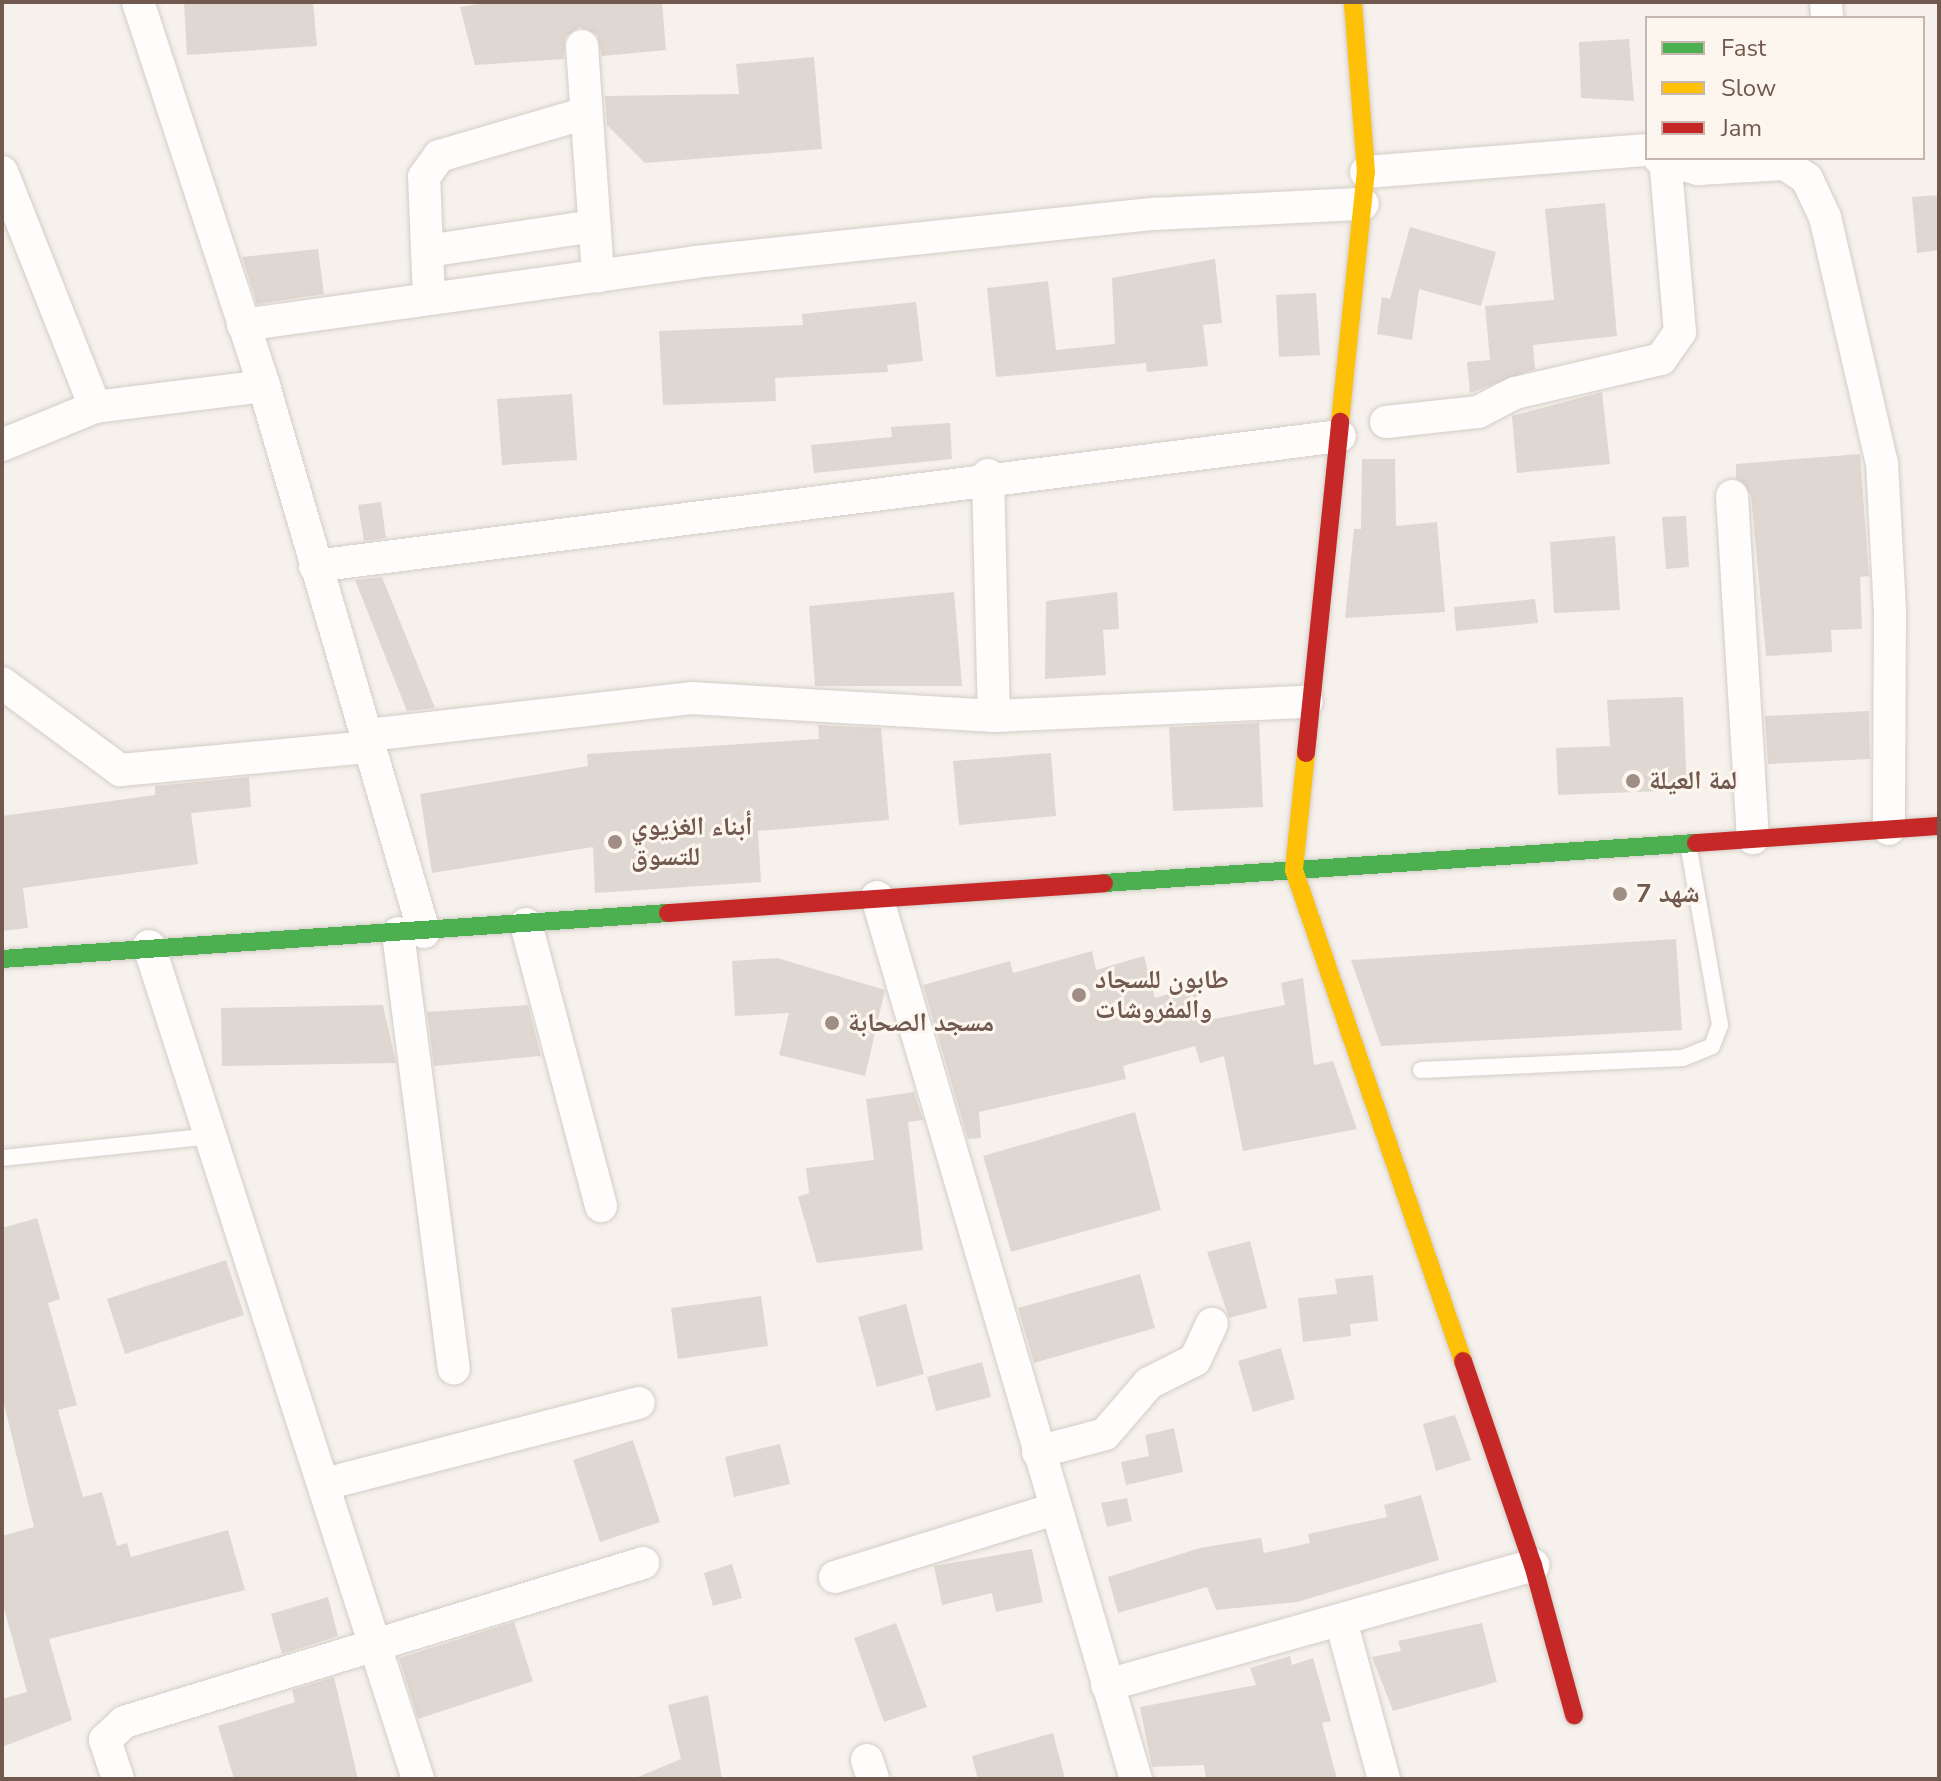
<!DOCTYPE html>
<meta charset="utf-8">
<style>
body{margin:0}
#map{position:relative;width:1941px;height:1781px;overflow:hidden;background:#f6f1ec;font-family:"Nunito Sans","Noto Naskh Arabic",sans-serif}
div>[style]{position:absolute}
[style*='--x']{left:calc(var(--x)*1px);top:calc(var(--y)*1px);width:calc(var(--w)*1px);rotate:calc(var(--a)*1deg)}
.building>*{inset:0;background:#dfd7d2}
.roads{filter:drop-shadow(0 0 2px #d3cdc7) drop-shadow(0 0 2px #d3cdc7)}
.lane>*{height:16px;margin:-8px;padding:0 8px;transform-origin:8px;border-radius:8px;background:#fefdfc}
.street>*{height:32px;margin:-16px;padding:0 16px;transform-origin:16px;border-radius:16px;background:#fefdfc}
.fast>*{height:18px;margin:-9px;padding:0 9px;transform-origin:9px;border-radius:9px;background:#4caf50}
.slow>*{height:18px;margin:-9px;padding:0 9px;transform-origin:9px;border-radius:9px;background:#ffc107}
.jam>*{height:18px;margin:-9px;padding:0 9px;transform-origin:9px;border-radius:9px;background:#c62828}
.dots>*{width:22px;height:22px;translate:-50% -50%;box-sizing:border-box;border:4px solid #fdf6ee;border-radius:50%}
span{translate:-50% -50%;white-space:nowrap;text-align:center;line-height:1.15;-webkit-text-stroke:6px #fdf6ee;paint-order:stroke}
.poi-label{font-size:26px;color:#71594f;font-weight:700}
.left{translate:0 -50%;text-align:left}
.frame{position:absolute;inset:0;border:4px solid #71594f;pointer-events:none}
.legend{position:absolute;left:1645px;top:16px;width:280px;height:144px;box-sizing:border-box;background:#fdf6ee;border:2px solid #c5b7ae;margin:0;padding:10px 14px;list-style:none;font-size:24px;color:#71594f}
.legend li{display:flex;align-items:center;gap:16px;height:40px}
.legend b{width:40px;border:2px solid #c5b7ae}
</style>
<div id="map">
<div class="building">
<i style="clip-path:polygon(184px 2px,313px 2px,317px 46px,187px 55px)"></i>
<i style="clip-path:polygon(492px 2px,662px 2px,666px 50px,602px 56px,597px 35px,580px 27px,565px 37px,564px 59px,475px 65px,460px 7px)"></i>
<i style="clip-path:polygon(1629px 39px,1634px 101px,1581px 98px,1579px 42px)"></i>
<i style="clip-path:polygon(814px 57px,822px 149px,645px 163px,607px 125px,605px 96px,739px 94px,736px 64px)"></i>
<i style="clip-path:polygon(1939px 195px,1939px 250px,1917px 253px,1912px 197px)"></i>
<i style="clip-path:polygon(1605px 203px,1617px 336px,1533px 345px,1535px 369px,1470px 393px,1467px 362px,1490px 360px,1485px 306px,1554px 300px,1545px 209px)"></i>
<i style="clip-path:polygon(1410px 227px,1496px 252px,1481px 306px,1419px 289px,1412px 340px,1377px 334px,1382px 297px,1390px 299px)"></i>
<i style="clip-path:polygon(318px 249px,324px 294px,257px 304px,242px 257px)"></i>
<i style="clip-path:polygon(1215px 259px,1222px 323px,1203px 325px,1208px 366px,1147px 372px,1146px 363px,996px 377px,987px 288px,1048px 281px,1056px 350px,1115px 344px,1112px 278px)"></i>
<i style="clip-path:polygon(1316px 293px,1320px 355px,1279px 357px,1276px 295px)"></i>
<i style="clip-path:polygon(916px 302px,923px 361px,887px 365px,888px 372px,775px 378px,776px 401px,663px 405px,659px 331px,803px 325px,802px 314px)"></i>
<i style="clip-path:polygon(1602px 392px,1610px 464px,1517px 473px,1512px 416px)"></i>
<i style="clip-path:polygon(572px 394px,577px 460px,502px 465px,497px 399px)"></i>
<i style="clip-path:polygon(950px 423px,952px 459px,814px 473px,811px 445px,892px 437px,891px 427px)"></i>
<i style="clip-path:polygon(1860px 454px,1869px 576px,1860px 577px,1862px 629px,1831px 630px,1832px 652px,1766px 656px,1751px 495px,1736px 478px,1736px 464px)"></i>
<i style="clip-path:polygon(1362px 459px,1395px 459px,1396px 526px,1437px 522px,1445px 612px,1345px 618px,1354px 529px,1361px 529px)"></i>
<i style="clip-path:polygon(381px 502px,386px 538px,364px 541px,358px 505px)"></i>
<i style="clip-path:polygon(1686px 516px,1689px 567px,1666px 569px,1662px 517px)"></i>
<i style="clip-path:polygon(1615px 536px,1620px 610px,1554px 613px,1550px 542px)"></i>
<i style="clip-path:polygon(382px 577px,435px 708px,407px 711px,355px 580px)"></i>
<i style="clip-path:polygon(954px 592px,962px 686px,815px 686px,809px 606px)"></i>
<i style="clip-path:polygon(1117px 592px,1119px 629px,1103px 630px,1106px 675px,1045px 679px,1046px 601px)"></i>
<i style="clip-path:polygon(1535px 599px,1538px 623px,1456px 631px,1454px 607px)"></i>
<i style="clip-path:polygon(1683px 697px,1687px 790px,1558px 795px,1556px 748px,1610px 746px,1607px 700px)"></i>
<i style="clip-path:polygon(1869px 711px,1870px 759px,1768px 764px,1765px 716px)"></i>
<i style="clip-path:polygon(1259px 723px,1263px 807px,1173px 811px,1169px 727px)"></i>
<i style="clip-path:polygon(818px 725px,881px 728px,889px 820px,758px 831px,761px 882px,595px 893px,593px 847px,432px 873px,420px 794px,588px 766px,587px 754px,819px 739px)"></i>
<i style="clip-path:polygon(1051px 753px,1056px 816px,959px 825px,953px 761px)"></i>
<i style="clip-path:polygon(249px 777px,251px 807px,191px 813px,198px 864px,23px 888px,28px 928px,2px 931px,2px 816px,155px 795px,155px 786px)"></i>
<i style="clip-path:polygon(1676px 939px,1682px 1030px,1381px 1046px,1351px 960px)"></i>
<i style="clip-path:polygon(1092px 951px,1096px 970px,1144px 956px,1155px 998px,1194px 987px,1204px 1021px,1285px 1005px,1281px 983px,1303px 978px,1314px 1065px,1333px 1061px,1357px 1129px,1243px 1151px,1224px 1056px,1200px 1063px,1195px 1046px,1123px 1066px,1126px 1079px,979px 1112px,981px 1138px,968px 1139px,923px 985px,1010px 961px,1013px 973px)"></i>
<i style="clip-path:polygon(777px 958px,885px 990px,865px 1076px,779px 1055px,789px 1013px,735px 1016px,732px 961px)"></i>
<i style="clip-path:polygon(383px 1005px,396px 1063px,222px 1066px,221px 1008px)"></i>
<i style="clip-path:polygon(528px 1005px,541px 1056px,434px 1066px,427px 1012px)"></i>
<i style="clip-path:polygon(914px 1092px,923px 1120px,908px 1122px,923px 1250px,817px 1263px,798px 1197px,809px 1193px,806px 1168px,874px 1160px,866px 1099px)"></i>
<i style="clip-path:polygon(1135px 1112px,1161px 1210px,1011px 1252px,983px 1156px)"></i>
<i style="clip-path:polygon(37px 1218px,60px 1299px,48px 1303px,77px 1405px,58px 1410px,83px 1497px,102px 1492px,117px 1546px,127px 1543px,131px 1557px,228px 1530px,245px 1590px,49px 1639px,72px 1720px,2px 1747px,2px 1699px,27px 1692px,2px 1601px,2px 1536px,34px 1527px,2px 1396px,2px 1228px)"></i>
<i style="clip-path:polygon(1250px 1241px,1267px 1308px,1229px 1318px,1207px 1252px)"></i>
<i style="clip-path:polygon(226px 1260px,244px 1315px,125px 1354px,107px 1299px)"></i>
<i style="clip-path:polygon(1140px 1274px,1155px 1328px,1034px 1363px,1018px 1308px)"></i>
<i style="clip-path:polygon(1373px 1275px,1378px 1321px,1350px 1324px,1351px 1336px,1303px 1342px,1298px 1298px,1337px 1294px,1335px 1279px)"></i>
<i style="clip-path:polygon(761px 1296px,768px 1346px,678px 1359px,671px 1308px)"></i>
<i style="clip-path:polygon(906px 1304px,924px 1374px,877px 1387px,858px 1317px)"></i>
<i style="clip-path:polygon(1281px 1348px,1295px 1399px,1253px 1412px,1238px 1361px)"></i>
<i style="clip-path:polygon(982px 1362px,991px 1397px,936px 1411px,927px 1377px)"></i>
<i style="clip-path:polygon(1455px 1415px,1471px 1460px,1436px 1471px,1423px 1424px)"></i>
<i style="clip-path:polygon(1174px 1428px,1183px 1472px,1126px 1485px,1121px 1462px,1149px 1456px,1145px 1435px)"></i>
<i style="clip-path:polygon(633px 1440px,660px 1522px,600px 1542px,573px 1460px)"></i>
<i style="clip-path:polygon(780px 1444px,790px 1484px,734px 1497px,725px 1457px)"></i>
<i style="clip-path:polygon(1421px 1495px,1439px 1560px,1297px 1602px,1216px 1610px,1207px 1587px,1118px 1613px,1108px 1577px,1200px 1548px,1261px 1538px,1264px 1553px,1310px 1543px,1308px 1534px,1387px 1517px,1384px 1505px)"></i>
<i style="clip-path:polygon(1127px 1498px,1132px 1521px,1107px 1527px,1101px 1503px)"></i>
<i style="clip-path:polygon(1032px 1549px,1043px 1602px,996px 1612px,992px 1593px,942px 1605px,934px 1566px)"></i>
<i style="clip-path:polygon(732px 1564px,742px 1598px,713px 1606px,704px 1573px)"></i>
<i style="clip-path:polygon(328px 1597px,338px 1636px,282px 1654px,271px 1614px)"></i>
<i style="clip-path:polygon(514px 1622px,533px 1681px,418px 1719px,399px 1658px)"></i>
<i style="clip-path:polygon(896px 1623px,927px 1707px,884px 1722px,854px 1638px)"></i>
<i style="clip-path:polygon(1482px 1623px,1497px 1682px,1393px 1711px,1372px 1657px,1401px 1651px,1398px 1641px)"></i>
<i style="clip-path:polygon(1290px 1656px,1292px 1665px,1313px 1658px,1331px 1721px,1322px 1723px,1337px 1779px,1206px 1779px,1204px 1765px,1152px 1767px,1140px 1707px,1256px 1685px,1250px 1668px)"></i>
<i style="clip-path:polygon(334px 1677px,358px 1779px,234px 1779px,218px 1726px,295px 1702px,292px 1690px)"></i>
<i style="clip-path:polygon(708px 1695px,722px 1779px,633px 1779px,681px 1759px,668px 1705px)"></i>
<i style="clip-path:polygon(1053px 1733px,1065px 1779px,978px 1779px,972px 1756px)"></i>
</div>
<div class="roads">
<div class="lane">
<i style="--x:1421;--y:1070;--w:262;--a:-2.6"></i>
<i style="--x:1683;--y:1058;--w:31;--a:-22"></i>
<i style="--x:1712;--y:1046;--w:22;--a:-69"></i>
<i style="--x:1720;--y:1025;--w:185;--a:-100"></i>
<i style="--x:2;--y:1158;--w:210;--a:-6"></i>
</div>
<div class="street">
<i style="--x:138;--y:2;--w:404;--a:71.8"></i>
<i style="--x:264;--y:386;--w:569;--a:73.67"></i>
<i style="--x:1826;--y:2;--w:16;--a:86"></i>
<i style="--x:582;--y:46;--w:231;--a:86"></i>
<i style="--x:1659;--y:158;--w:41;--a:15.8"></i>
<i style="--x:1698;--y:169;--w:87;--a:-3.3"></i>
<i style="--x:1785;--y:164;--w:27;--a:34"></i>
<i style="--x:1807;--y:179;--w:42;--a:64.7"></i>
<i style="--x:1825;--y:217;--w:253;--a:77"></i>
<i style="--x:1882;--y:463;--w:148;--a:86.9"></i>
<i style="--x:1890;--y:611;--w:218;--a:90.3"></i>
<i style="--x:2;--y:172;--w:253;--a:68.4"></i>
<i style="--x:1366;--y:172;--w:282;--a:-4.5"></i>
<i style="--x:427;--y:251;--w:169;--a:-8.5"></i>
<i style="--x:429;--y:299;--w:122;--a:-92.3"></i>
<i style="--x:424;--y:177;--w:26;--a:-54"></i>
<i style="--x:439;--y:156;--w:153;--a:-16.3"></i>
<i style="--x:243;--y:325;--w:456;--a:-7.9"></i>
<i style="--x:695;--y:262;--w:462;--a:-6"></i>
<i style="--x:1155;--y:214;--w:208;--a:-2.8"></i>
<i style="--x:1386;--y:422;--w:93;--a:-6.2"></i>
<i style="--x:1478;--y:412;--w:42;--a:-27.2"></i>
<i style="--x:1515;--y:393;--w:150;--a:-13.1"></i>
<i style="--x:1661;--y:359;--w:33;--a:-55"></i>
<i style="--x:1680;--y:332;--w:175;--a:-94.9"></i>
<i style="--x:2;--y:445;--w:100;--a:-22.2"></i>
<i style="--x:95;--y:407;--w:170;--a:-7.1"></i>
<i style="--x:988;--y:475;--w:241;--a:88.6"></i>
<i style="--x:1732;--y:496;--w:343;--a:86.5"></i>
<i style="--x:315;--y:566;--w:1033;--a:-7.23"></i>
<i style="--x:2;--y:683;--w:147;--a:36.4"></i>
<i style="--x:120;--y:770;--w:251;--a:-5.3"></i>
<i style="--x:368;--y:735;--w:325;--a:-6.5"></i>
<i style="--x:691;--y:698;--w:304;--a:3.4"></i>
<i style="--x:994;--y:716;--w:313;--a:-2.6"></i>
<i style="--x:877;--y:897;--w:919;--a:73.64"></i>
<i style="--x:526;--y:924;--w:292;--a:75.1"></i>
<i style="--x:398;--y:933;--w:439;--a:82.7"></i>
<i style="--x:149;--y:946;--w:875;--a:72.1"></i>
<i style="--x:1038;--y:1452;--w:69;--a:-15"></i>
<i style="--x:1105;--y:1434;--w:67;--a:-49.2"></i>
<i style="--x:1149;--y:1383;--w:51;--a:-26.6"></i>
<i style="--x:1195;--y:1360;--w:40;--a:-65"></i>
<i style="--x:325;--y:1484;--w:324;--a:-14.5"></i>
<i style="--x:835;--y:1577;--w:229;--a:-17.2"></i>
<i style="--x:1341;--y:1621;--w:164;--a:74.8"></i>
<i style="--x:1107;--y:1685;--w:443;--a:-15.7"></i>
<i style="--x:867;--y:1760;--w:20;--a:72"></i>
<i style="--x:118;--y:1779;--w:41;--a:-108.4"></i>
<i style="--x:105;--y:1740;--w:26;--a:-43"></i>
<i style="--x:124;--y:1722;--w:543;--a:-17.03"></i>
</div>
<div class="fast">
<i style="--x:1104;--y:883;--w:593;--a:-3.87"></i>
<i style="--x:2;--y:959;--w:668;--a:-3.95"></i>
</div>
<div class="slow">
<i style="--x:1340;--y:422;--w:251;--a:-84.1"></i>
<i style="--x:1366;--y:172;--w:170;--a:-94.4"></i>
<i style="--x:1306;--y:753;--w:118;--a:95.9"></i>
<i style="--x:1294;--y:870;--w:519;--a:71.01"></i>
</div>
<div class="jam">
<i style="--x:1306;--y:753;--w:333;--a:-84.1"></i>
<i style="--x:1696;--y:843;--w:244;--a:-4"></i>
<i style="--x:668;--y:913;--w:437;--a:-3.9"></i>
<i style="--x:1463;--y:1361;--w:216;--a:71.1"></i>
<i style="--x:1533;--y:1565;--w:156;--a:74.7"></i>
</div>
</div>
<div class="dots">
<i style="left:1633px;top:781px;background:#a08e86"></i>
<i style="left:615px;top:842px;background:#a08e86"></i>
<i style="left:1620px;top:894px;background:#a08e86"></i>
<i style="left:1079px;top:995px;background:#a08e86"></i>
<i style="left:832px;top:1023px;background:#a08e86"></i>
</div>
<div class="poi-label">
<span class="left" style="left:1649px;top:781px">لمة العيلة</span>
<span class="left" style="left:631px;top:842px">أبناء الغزيوي<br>للتسوق</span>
<span class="left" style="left:1636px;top:894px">شهد 7</span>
<span class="left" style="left:1095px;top:995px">طابون للسجاد<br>والمفروشات</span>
<span class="left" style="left:848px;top:1023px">مسجد الصحابة</span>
</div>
<div class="frame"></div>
<ul class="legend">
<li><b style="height:10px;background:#4caf50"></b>Fast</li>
<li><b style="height:10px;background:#ffc107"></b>Slow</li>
<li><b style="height:10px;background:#c62828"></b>Jam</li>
</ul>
</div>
